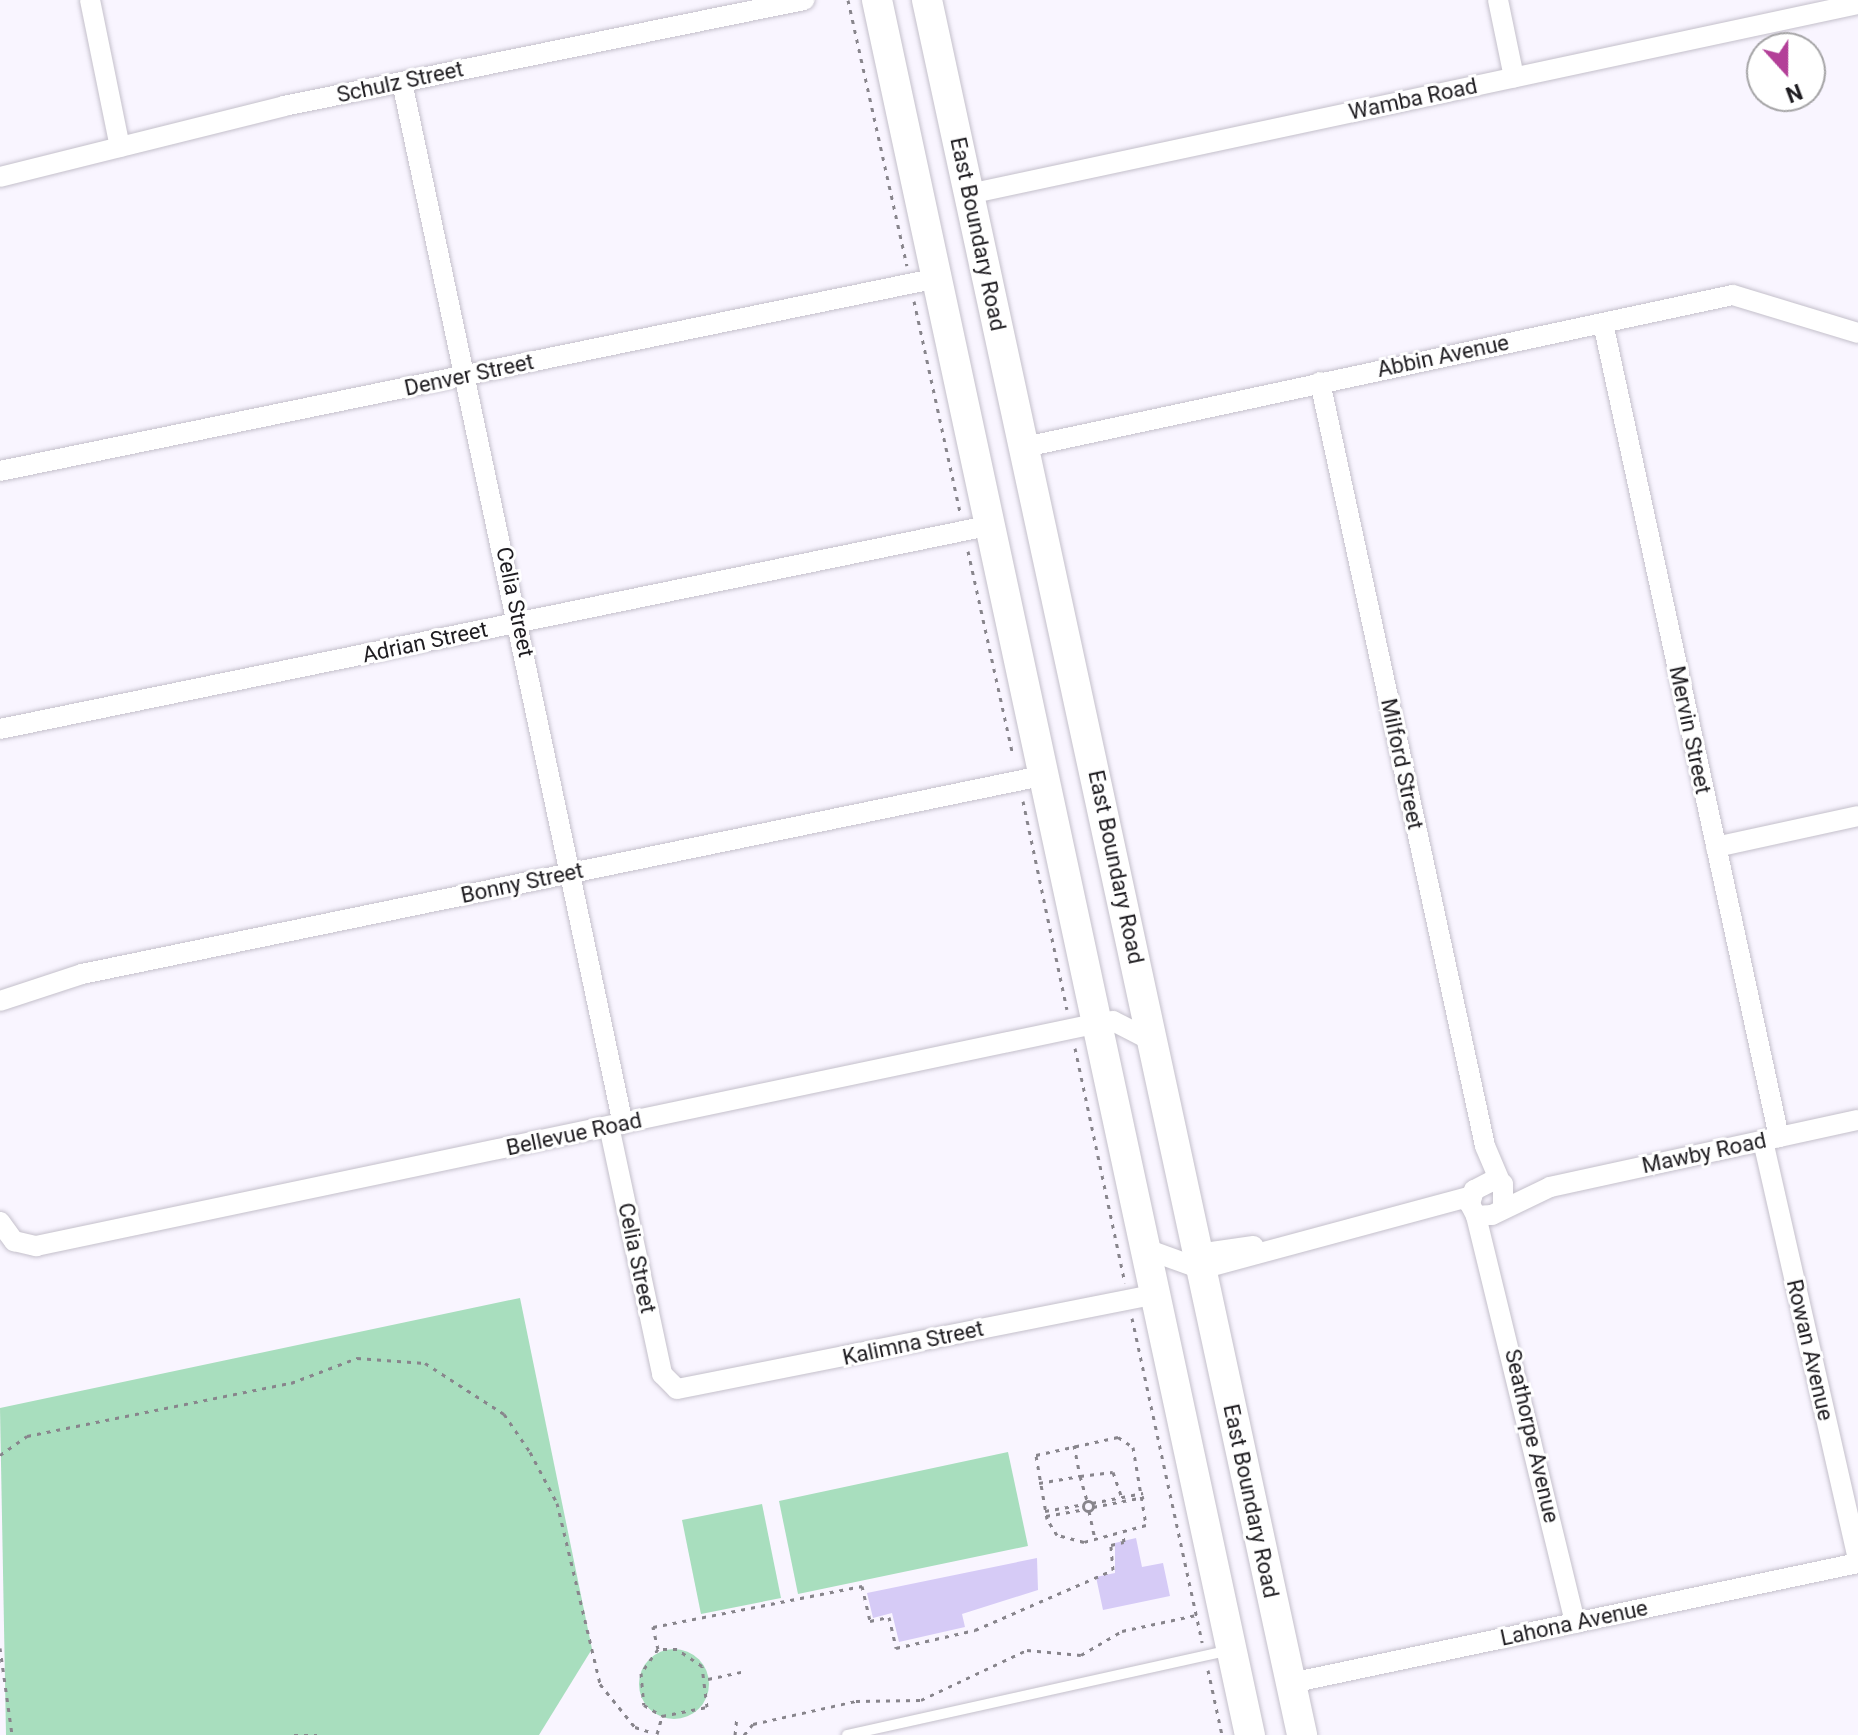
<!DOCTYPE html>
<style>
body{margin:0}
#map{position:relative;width:1858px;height:1735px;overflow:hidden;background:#f9f5ff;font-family:Roboto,sans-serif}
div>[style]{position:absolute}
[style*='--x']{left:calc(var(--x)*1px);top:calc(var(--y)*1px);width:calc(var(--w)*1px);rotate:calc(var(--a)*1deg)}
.green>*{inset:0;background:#a8debe}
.round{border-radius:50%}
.building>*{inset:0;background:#d6cbf6}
.path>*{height:3px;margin-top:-1.5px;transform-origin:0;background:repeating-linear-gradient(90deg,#88858c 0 4px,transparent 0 10px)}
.path>.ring{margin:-1.5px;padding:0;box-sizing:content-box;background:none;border:3px solid #88858c;border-radius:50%}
.roads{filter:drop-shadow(0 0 2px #c4c0cb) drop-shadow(0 0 2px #c4c0cb)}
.lane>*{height:10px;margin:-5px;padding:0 5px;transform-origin:5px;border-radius:5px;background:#fff}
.street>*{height:20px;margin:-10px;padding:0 10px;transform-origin:10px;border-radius:10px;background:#fff}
.secondary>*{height:30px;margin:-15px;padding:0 15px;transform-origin:15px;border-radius:15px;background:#fff}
span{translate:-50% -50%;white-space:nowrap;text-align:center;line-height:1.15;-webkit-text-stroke:6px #fff;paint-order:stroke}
.street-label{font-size:22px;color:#1e1c20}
.north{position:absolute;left:1746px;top:32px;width:80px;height:80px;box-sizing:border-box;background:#fff;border:2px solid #a5a4a6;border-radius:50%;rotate:159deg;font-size:22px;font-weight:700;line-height:32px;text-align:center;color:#1e1c20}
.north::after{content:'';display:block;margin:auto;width:28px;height:36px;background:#b33f98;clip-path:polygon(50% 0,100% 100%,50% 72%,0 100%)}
</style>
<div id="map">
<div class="green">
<i style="clip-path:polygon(520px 1298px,592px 1649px,539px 1735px,6px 1735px,0 1408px)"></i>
<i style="clip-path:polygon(1008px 1452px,1028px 1546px,798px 1594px,779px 1501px)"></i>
<i style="clip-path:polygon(762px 1504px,781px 1598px,701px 1614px,682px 1520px)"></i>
<i class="round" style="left:639px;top:1649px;width:70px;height:70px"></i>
</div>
<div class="building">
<i style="clip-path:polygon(1136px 1538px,1142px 1567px,1163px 1563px,1170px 1596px,1103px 1610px,1096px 1577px,1115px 1573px,1115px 1543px)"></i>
<i style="clip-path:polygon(1037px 1558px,1038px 1590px,962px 1614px,965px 1627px,899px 1642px,892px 1613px,873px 1618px,867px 1593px)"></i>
</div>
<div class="path">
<i style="--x:848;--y:0;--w:272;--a:77.5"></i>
<i style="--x:914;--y:301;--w:216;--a:77.7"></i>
<i style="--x:968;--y:551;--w:205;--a:77.6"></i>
<i style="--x:1023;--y:801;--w:213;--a:78.1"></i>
<i style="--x:1075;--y:1048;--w:240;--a:78"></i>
<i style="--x:1132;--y:1318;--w:332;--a:77.8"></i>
<i style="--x:1118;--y:1437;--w:18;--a:34"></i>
<i style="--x:1133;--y:1447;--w:79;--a:80.5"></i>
<i style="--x:1146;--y:1525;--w:64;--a:164.7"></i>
<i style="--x:1084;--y:1542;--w:28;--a:-165"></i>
<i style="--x:1057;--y:1535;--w:19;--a:-122"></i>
<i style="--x:1047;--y:1519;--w:65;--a:-99.8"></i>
<i style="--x:1036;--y:1455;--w:84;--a:-12.4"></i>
<i style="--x:1074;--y:1445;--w:32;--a:79"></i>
<i style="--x:1080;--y:1476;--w:33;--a:-7"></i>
<i style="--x:1113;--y:1472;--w:31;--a:71"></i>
<i style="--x:0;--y:1455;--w:33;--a:-35"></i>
<i style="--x:27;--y:1436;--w:269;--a:-11.4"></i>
<i style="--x:291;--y:1383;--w:71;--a:-20.7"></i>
<i style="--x:357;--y:1358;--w:68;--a:4.2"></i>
<i style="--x:425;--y:1363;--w:94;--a:32.8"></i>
<i style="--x:504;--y:1414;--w:46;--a:55.6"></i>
<i style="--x:530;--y:1452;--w:58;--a:62.1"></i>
<i style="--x:557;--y:1503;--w:186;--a:76.6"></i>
<i style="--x:600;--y:1684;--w:55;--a:50.9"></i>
<i style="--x:635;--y:1727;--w:19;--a:18"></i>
<i style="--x:1039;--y:1483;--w:42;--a:-9.7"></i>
<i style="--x:1080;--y:1476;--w:26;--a:74"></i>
<i class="ring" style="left:1083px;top:1501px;width:7px;height:7px"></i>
<i style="--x:1092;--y:1503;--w:52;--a:-11.1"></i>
<i style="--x:1093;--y:1507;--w:52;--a:-11.1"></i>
<i style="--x:1045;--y:1511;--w:39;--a:-10"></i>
<i style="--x:1089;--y:1511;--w:29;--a:78"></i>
<i style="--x:1046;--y:1516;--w:39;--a:-10"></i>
<i style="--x:0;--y:1648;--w:88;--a:82.1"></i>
<i style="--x:658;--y:1649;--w:23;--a:-103"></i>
<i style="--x:653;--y:1627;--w:213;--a:-11.1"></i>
<i style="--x:862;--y:1586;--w:36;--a:77"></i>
<i style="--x:870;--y:1621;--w:19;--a:-12"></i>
<i style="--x:889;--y:1617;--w:32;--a:77"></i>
<i style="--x:896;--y:1648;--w:81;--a:-12.8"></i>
<i style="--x:975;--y:1630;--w:150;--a:-23.5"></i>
<i style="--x:1113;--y:1570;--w:25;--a:-95"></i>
<i style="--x:1111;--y:1545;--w:13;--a:-13"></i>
<i style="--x:1124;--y:1542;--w:7;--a:-98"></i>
<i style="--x:1208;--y:1670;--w:66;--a:77.8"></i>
<i style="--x:708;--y:1679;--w:39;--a:-12"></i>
<i style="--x:657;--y:1734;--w:19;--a:-74"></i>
<i style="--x:662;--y:1716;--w:46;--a:-11.3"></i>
<i style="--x:707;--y:1707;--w:41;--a:-97"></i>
<i style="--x:702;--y:1666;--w:30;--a:-146"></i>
<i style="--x:677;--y:1649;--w:19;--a:180"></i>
<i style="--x:658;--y:1649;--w:29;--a:125"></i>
<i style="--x:641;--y:1673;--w:32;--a:85"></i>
<i style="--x:644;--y:1705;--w:21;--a:31"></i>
<i style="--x:294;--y:1735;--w:23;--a:0"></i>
<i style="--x:735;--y:1735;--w:19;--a:-84"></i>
<i style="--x:744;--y:1735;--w:14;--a:-51"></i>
<i style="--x:753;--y:1724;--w:106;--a:-12.6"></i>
<i style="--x:856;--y:1701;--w:65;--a:-0.9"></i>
<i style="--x:921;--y:1700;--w:117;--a:-25.3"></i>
<i style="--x:1027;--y:1650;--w:54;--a:5.3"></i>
<i style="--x:1081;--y:1655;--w:48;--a:-30.3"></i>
<i style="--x:1122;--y:1631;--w:76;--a:-12.2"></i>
</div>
<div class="roads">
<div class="lane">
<i style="--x:847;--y:1735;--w:392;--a:-12.5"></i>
</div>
<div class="street">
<i style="--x:90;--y:0;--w:150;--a:78.5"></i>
<i style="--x:1498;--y:0;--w:79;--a:78.3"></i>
<i style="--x:402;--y:82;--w:1065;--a:78.03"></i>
<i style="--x:0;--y:177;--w:293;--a:-14"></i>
<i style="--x:284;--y:106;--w:531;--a:-11.52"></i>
<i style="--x:969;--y:194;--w:909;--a:-12.06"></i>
<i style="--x:1603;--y:323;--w:833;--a:77.8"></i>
<i style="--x:1320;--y:382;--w:782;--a:77.81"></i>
<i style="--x:1485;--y:1146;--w:39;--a:67"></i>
<i style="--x:1025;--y:447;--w:724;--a:-12.12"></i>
<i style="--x:1733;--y:295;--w:131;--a:16.9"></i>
<i style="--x:0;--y:471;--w:958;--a:-11.63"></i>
<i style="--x:0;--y:729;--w:1013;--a:-11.62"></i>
<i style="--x:1716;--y:847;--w:145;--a:-12.3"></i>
<i style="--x:0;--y:1001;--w:86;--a:-18.2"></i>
<i style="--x:82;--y:974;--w:984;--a:-11.66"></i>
<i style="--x:609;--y:1126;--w:254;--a:77.9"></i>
<i style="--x:662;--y:1374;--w:21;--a:45"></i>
<i style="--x:677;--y:1389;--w:487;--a:-11.2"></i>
<i style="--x:1763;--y:1141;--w:430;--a:77.2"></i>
<i style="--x:1503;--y:1205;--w:21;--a:-90"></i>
<i style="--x:1503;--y:1184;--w:11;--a:-165"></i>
<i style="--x:1492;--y:1181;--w:20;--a:153"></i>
<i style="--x:1474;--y:1190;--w:15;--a:106"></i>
<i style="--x:1470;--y:1204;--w:13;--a:63"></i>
<i style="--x:1476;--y:1216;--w:16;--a:-4"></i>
<i style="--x:1492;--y:1215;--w:64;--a:-25.8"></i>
<i style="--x:1550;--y:1187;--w:315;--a:-12.3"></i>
<i style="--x:1476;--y:1216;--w:419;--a:76.3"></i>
<i style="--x:0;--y:1222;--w:24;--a:54"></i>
<i style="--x:14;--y:1241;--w:23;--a:13"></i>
<i style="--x:36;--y:1246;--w:1086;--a:-11.85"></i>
<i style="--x:1099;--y:1023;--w:14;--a:-8"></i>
<i style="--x:1113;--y:1021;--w:46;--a:27.1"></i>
<i style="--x:1146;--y:1249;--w:59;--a:20"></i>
<i style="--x:1201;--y:1269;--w:281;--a:-15.1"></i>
<i style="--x:1198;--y:1254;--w:56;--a:-8.3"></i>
<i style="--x:1291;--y:1683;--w:580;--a:-11.95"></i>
</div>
<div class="secondary">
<i style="--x:877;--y:0;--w:1775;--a:77.87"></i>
<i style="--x:927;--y:0;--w:1775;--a:77.8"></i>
</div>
</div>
<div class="street-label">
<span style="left:400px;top:82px;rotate:-12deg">Schulz Street</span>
<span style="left:1413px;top:99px;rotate:-12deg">Wamba Road</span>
<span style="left:978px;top:234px;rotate:78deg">East Boundary Road</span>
<span style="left:1443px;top:356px;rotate:-12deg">Abbin Avenue</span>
<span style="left:469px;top:375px;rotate:-12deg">Denver Street</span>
<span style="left:515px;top:602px;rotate:78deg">Celia Street</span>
<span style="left:425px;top:642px;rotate:-12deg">Adrian Street</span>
<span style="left:1690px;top:730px;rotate:78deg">Mervin Street</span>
<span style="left:1402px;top:764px;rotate:78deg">Milford Street</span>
<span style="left:1116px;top:867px;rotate:78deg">East Boundary Road</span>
<span style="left:522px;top:883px;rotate:-12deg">Bonny Street</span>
<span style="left:574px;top:1134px;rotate:-12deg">Bellevue Road</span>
<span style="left:1704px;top:1153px;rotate:-12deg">Mawby Road</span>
<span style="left:637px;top:1258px;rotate:78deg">Celia Street</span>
<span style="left:913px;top:1343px;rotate:-12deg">Kalimna Street</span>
<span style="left:1810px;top:1350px;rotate:77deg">Rowan Avenue</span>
<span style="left:1532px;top:1436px;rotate:77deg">Seathorpe Avenue</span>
<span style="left:1251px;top:1501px;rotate:78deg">East Boundary Road</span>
<span style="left:1574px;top:1623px;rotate:-12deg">Lahona Avenue</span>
</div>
<div class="north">N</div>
</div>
